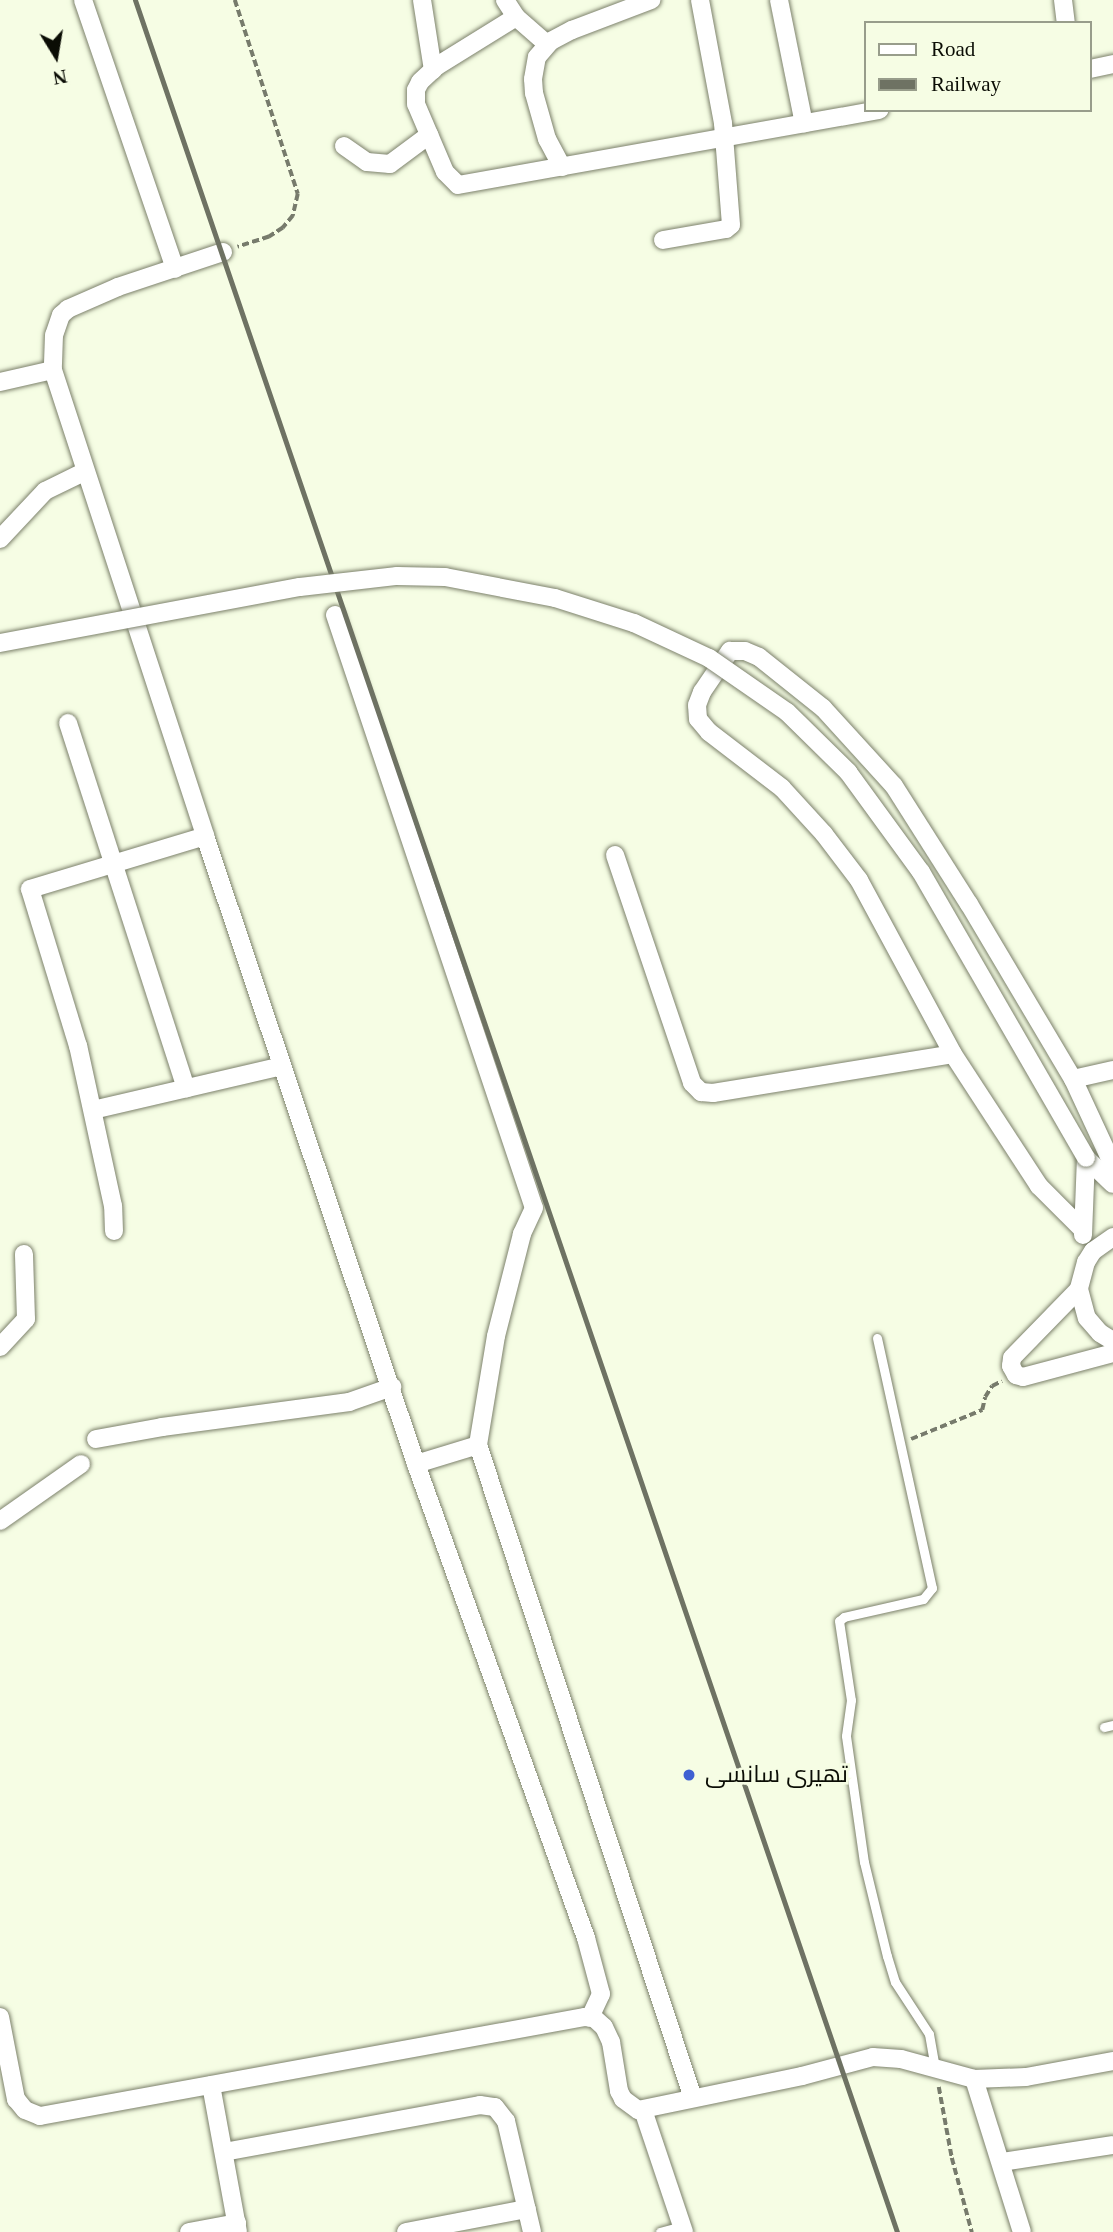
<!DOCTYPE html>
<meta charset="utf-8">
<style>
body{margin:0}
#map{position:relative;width:1113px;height:2232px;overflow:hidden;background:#f6fde4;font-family:"Times New Roman",Cairo,serif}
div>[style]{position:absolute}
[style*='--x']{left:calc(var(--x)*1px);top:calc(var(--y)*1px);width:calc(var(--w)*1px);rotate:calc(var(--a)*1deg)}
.path>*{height:3.5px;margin-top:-1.75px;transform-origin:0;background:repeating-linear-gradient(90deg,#777b6c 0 7px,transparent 0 10.5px)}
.roads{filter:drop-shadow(0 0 2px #7c816b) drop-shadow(0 0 2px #7c816b)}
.service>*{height:9px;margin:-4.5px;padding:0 4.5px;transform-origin:4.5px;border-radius:4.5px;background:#fff}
.minor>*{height:18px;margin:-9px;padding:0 9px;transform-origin:9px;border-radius:9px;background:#fff}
.rail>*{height:5px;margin:-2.5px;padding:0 2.5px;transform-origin:2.5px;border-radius:2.5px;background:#6e7263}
.bridges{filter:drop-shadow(0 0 2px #7c816b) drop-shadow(0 0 2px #7c816b)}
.minor-bridge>*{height:18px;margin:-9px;padding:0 9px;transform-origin:9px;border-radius:9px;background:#fff}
.dots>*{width:19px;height:19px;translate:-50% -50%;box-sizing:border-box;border:4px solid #f6fde4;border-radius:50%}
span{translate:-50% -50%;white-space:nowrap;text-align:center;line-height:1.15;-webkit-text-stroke:5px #f6fde4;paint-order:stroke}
.poi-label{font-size:24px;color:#0b0d05}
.left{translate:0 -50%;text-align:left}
.legend{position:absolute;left:864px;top:21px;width:228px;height:91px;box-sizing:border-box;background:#f6fde4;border:2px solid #989d8b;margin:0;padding:9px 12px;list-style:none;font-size:21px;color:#0b0d05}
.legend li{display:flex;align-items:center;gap:14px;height:35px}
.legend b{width:35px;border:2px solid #989d8b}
.north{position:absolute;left:21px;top:21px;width:70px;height:70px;-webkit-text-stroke:5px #f6fde4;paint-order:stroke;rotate:169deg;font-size:19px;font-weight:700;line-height:28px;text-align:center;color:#0b0d05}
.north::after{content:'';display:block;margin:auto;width:24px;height:32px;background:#0b0d05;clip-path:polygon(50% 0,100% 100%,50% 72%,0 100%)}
</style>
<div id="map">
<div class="path">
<i style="--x:235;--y:0;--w:204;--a:72"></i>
<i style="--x:298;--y:194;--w:23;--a:103"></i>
<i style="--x:293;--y:216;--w:16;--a:130"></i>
<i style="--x:283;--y:228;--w:17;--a:147"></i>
<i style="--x:269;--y:237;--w:33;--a:162"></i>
<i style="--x:911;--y:1439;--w:77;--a:-22.2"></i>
<i style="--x:982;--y:1410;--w:13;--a:-77"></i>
<i style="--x:985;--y:1397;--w:13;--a:-58"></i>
<i style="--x:992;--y:1386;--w:11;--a:-27"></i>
<i style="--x:939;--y:2087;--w:72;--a:79.6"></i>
<i style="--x:952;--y:2158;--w:77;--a:74.9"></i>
</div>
<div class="roads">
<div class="service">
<i style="--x:877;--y:1338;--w:256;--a:77.6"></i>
<i style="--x:932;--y:1588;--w:14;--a:129"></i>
<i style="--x:923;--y:1599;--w:81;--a:167.2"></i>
<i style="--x:844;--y:1617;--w:6;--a:141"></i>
<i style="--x:839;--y:1621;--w:80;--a:81.4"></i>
<i style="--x:851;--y:1700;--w:36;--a:98"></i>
<i style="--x:846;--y:1736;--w:127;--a:81.9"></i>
<i style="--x:864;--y:1862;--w:97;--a:76.3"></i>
<i style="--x:887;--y:1956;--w:27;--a:73"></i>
<i style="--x:895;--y:1982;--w:62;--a:56.8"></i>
<i style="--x:929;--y:2034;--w:35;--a:80"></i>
<i style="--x:1104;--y:1727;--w:9;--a:-13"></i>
<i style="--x:660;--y:2232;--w:23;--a:-15"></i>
</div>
<div class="minor">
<i style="--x:83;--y:0;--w:284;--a:71.1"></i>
<i style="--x:422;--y:0;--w:71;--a:81.1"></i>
<i style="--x:505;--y:0;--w:20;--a:57"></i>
<i style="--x:516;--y:17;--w:41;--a:41.1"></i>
<i style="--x:779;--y:0;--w:126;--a:78.6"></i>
<i style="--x:1063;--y:0;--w:23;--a:83"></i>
<i style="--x:516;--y:17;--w:93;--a:148.2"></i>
<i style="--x:437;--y:66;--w:23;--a:137"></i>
<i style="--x:420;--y:82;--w:9;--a:117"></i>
<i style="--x:416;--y:90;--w:14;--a:90"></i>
<i style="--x:416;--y:104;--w:74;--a:66.9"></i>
<i style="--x:445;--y:172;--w:18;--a:45"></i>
<i style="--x:458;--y:185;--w:428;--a:-10.1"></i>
<i style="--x:1090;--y:69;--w:24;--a:-12"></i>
<i style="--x:344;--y:146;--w:28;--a:35"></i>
<i style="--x:367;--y:162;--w:23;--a:5"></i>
<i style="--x:390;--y:164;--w:49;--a:-36.6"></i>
<i style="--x:562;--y:167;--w:32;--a:-118"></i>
<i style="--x:547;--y:139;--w:48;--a:-105.8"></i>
<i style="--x:534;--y:93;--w:14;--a:-94"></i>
<i style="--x:533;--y:79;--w:22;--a:-80"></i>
<i style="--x:537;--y:57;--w:21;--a:-49"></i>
<i style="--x:551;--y:41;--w:24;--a:-28"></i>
<i style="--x:572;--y:30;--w:85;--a:-20.8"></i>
<i style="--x:663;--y:240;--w:64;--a:-9.9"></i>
<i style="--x:726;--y:229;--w:6;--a:-39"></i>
<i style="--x:731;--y:225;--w:102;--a:-94.5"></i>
<i style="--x:723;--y:123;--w:125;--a:-100.6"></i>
<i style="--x:223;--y:252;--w:111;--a:161.6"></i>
<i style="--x:118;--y:287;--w:55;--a:156.3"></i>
<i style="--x:68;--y:309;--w:9;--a:139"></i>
<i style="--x:61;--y:315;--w:21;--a:109"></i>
<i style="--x:54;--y:335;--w:35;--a:92"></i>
<i style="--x:53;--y:370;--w:490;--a:71.9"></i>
<i style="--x:205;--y:836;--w:662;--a:71.43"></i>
<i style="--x:416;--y:1464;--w:504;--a:70.27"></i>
<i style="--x:586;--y:1938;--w:58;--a:75"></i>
<i style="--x:601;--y:1994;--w:26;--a:115"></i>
<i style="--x:0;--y:382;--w:54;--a:-12.8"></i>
<i style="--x:0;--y:539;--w:66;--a:-46.8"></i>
<i style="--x:45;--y:491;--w:43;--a:-26"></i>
<i style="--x:335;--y:615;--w:625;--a:71.45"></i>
<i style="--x:534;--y:1208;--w:29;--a:115"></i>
<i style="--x:522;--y:1234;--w:105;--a:104.3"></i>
<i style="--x:496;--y:1336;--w:110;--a:99.4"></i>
<i style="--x:478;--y:1445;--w:687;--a:71.78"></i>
<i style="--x:68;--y:723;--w:384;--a:72.1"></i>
<i style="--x:615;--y:855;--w:241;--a:71.3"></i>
<i style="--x:692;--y:1083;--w:13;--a:45"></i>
<i style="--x:701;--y:1092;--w:12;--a:5"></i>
<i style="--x:713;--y:1093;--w:243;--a:-9.2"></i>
<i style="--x:1073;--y:1079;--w:41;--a:-12.7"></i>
<i style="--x:93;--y:1110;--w:194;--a:-13.1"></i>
<i style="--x:1086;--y:1158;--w:37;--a:44"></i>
<i style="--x:1083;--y:1230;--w:62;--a:-135"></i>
<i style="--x:1039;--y:1186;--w:158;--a:-123.1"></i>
<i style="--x:953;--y:1054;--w:198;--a:-118.4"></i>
<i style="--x:859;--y:880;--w:58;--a:-127.3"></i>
<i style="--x:824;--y:834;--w:62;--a:-132.4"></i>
<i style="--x:782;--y:788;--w:92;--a:-142.5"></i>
<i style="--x:709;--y:732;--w:17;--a:-130"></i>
<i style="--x:698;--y:719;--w:14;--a:-94"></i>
<i style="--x:697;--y:705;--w:14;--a:-69"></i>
<i style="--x:702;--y:692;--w:50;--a:-55.7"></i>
<i style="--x:730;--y:651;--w:15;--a:0"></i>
<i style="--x:745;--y:651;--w:15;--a:23"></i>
<i style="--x:759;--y:657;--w:82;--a:38.6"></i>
<i style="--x:823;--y:708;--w:105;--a:47.7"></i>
<i style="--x:894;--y:786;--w:140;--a:57.6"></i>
<i style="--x:969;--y:904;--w:204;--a:59.3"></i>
<i style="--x:1073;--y:1079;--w:95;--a:65.1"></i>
<i style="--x:114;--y:1231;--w:25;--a:-92"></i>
<i style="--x:113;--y:1206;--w:164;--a:-102.3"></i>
<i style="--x:78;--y:1046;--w:164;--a:-107"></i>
<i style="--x:30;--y:889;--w:183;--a:-16.8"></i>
<i style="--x:1083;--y:1235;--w:77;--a:-87.8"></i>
<i style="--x:1113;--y:1237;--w:24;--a:145"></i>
<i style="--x:1093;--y:1251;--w:13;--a:122"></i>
<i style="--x:1086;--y:1262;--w:28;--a:105"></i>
<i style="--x:1079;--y:1289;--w:30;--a:75"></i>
<i style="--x:1087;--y:1318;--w:20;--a:49"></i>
<i style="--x:1100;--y:1333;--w:15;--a:32"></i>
<i style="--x:1079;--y:1289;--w:96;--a:134.2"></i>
<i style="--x:1012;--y:1358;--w:8;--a:97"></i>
<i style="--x:1011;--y:1366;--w:10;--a:61"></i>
<i style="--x:1016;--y:1375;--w:7;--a:16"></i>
<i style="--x:1023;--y:1377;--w:93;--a:-14.9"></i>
<i style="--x:0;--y:1347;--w:38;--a:-47"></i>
<i style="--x:26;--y:1319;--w:65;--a:-91.8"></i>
<i style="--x:96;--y:1439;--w:67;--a:-10.3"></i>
<i style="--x:162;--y:1427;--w:189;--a:-7.6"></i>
<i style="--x:349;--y:1402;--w:46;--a:-19.2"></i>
<i style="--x:416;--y:1464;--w:65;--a:-17"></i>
<i style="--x:0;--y:1521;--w:99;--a:-35.1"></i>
<i style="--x:0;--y:2017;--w:84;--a:79"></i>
<i style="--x:16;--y:2099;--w:14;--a:51"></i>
<i style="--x:25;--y:2110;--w:16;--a:22"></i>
<i style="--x:40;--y:2116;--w:554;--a:-10.3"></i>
<i style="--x:585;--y:2017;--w:9;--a:6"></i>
<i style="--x:594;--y:2018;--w:13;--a:42"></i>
<i style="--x:604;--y:2027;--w:17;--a:65"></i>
<i style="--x:611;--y:2042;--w:50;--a:80.7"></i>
<i style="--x:619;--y:2091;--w:9;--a:63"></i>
<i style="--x:623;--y:2099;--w:19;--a:36"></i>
<i style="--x:638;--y:2110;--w:167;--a:-11.7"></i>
<i style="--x:802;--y:2076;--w:73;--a:-15"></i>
<i style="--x:873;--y:2057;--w:28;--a:4"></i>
<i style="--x:901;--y:2059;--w:76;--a:15.3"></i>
<i style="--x:974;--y:2079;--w:52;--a:-2.2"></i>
<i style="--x:1026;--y:2077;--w:88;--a:-10.4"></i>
<i style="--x:974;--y:2079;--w:160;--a:72.6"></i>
<i style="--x:211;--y:2085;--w:149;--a:79.6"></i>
<i style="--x:643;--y:2110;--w:129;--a:71.4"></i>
<i style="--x:224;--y:2152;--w:260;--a:-10.4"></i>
<i style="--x:480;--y:2105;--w:15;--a:8"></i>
<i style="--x:495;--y:2107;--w:18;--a:52"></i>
<i style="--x:506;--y:2121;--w:114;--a:76.8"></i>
<i style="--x:1002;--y:2162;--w:112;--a:-8.7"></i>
<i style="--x:189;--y:2232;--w:49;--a:-10.6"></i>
<i style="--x:406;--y:2232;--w:123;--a:-10.8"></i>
</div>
</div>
<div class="rail">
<i style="--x:135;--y:0;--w:2358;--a:71.15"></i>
</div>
<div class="bridges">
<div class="minor-bridge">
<i style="--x:0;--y:643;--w:305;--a:-10.6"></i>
<i style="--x:300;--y:587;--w:98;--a:-6.5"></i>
<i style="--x:397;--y:576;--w:48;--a:1.2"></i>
<i style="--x:445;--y:577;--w:112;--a:10.8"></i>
<i style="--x:555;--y:598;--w:83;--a:17.6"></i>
<i style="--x:634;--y:623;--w:83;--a:25"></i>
<i style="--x:709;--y:658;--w:95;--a:34.7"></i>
<i style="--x:787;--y:712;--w:86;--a:44.5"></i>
<i style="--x:848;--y:772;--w:124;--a:53.9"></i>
<i style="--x:921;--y:872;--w:330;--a:60"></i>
</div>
</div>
<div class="dots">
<i style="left:689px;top:1775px;background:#3f60d2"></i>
</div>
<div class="poi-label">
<span class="left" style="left:705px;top:1775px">تھیری سانسی</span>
</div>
<ul class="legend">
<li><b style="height:9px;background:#fff"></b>Road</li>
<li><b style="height:9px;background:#6e7263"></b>Railway</li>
</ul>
<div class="north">N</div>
</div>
